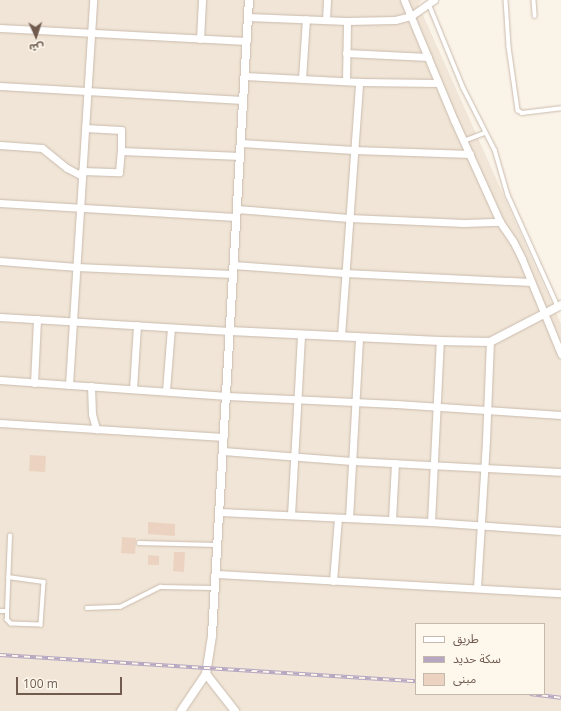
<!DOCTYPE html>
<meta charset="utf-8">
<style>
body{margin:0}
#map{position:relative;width:561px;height:711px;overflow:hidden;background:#faf3e7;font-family:"Open Sans","Noto Sans Arabic",sans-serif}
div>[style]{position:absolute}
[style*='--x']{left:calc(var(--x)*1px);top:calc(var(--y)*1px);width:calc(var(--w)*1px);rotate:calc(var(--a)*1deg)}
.residential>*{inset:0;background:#f0e5d6}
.building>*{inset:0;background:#ecd3c1}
.roads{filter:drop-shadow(0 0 1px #cabbae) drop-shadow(0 0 1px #cabbae)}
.service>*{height:3.5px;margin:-1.75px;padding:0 1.75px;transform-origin:1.75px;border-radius:1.75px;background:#fff}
.minor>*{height:7px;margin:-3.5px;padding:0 3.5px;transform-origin:3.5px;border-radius:3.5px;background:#fff}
.tertiary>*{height:8px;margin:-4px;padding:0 4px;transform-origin:4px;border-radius:4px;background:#fff}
.rail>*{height:3.5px;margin-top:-1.75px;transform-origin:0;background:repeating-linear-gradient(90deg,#fdf7ec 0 6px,#b6a6c2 0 12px);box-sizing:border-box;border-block:1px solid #b6a6c2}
span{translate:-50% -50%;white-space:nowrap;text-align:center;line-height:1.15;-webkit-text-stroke:4px #fdf7ec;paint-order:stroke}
.legend{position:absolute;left:415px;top:623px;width:130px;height:72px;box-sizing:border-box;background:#fdf7ec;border:1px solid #c5b9ad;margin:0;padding:5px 7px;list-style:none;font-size:12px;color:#705b4e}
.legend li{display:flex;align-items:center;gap:8px;height:20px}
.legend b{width:20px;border:1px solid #c5b9ad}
.north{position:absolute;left:16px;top:16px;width:40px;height:40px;-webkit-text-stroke:3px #fdf7ec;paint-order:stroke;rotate:177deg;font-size:11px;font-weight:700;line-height:16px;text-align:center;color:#705b4e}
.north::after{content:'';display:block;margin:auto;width:14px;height:18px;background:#705b4e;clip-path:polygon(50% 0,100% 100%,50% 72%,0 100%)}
.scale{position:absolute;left:16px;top:677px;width:106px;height:18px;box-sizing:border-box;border:2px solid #705b4e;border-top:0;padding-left:5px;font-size:12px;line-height:14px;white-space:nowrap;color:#705b4e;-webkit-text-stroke:3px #fdf7ec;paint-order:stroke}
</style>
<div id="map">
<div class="residential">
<i style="clip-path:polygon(evenodd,0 0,422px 0,418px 4px,561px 324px,561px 711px,0 711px,0 0,416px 624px,544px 624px,544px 694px,416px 694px,416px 624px)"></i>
</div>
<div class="building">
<i style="clip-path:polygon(30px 455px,46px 456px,45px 472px,29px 471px)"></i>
<i style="clip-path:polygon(148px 522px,175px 524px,175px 536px,148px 534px)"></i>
<i style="clip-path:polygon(122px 537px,136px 538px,135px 554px,121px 553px)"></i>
<i style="clip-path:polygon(174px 552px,185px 552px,184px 572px,173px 571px)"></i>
<i style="clip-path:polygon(148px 555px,159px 556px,159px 565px,148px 565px)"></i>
</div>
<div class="roads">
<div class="service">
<i style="--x:506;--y:0;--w:47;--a:86.3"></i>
<i style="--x:509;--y:47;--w:64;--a:81.9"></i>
<i style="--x:518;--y:110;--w:5;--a:37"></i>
<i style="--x:522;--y:113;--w:39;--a:-7"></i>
<i style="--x:534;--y:0;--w:16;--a:86"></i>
<i style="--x:429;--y:4;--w:90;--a:67.7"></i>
<i style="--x:463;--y:87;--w:71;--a:63.1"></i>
<i style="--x:495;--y:150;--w:47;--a:73.9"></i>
<i style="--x:508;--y:195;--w:122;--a:65.8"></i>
<i style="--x:464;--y:141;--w:22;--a:-21"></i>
<i style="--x:139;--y:543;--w:78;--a:1.5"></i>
<i style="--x:8;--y:577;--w:36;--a:8"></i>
<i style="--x:44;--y:582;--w:43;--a:94"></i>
<i style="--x:41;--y:625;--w:30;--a:-178"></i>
<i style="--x:11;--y:624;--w:6;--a:-135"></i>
<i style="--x:7;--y:620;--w:9;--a:-90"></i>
<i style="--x:7;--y:611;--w:75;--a:-87.7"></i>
<i style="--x:87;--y:608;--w:33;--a:-2"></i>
<i style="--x:120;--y:607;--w:45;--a:-26.6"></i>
<i style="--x:160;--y:587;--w:54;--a:1.1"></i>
<i style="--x:0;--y:611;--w:7;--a:0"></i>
</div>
<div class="minor">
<i style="--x:404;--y:0;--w:130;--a:67.4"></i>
<i style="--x:454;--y:120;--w:112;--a:65.7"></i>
<i style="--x:500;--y:222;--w:23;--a:56"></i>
<i style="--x:513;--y:241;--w:20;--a:63"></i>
<i style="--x:522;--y:259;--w:103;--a:67.7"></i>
<i style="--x:248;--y:17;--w:99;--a:2.3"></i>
<i style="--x:347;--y:21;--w:48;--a:-1.2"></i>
<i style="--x:395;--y:20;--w:16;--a:-14"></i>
<i style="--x:411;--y:16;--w:28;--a:-35"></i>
<i style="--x:326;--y:20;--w:20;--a:-87"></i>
<i style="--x:0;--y:28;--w:247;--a:3"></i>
<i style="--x:200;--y:39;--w:39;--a:-87"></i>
<i style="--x:346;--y:53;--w:82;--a:2.8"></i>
<i style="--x:245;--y:76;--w:114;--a:3"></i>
<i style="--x:359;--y:82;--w:79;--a:0.7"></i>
<i style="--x:302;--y:79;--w:60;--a:-86.2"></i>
<i style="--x:346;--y:81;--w:60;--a:-89"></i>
<i style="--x:0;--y:86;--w:243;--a:3.3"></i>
<i style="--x:241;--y:143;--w:113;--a:3.5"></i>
<i style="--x:354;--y:150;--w:116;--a:2"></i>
<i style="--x:0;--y:145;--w:42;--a:4.1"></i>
<i style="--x:42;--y:148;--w:32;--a:39"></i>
<i style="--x:67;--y:168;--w:17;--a:28"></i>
<i style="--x:121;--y:151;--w:119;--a:2.4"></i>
<i style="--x:82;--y:171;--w:37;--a:2"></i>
<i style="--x:119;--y:172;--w:21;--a:-85"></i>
<i style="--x:121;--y:151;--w:21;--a:-90"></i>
<i style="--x:121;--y:130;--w:36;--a:-177"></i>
<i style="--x:0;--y:203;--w:236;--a:3.4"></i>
<i style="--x:237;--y:209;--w:112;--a:4.6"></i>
<i style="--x:349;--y:218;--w:115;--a:2.5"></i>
<i style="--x:464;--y:223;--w:36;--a:-2"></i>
<i style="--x:0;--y:261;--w:77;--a:4.5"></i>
<i style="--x:77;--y:267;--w:155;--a:2.6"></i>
<i style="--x:233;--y:265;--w:112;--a:4.1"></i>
<i style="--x:345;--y:273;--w:186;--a:2.8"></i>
<i style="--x:0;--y:317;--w:230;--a:3.5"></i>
<i style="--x:341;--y:336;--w:255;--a:-85.9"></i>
<i style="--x:0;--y:380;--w:228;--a:4"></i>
<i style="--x:227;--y:396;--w:169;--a:2.7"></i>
<i style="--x:396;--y:404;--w:165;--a:3.8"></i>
<i style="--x:34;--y:383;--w:64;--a:-87.3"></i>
<i style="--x:69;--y:385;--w:386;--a:-86.4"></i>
<i style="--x:91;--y:386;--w:28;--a:88"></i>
<i style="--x:92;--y:414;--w:16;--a:75"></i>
<i style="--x:133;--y:389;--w:64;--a:-86.4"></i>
<i style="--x:166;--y:391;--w:63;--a:-85.5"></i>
<i style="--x:0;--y:423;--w:224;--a:3.6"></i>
<i style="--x:223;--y:451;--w:129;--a:4.4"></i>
<i style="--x:352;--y:461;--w:209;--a:3"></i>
<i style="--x:220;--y:512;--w:211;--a:2.7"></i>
<i style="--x:431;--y:522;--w:130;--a:4"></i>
<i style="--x:291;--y:515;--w:180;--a:-86.8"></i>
<i style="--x:349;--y:518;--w:181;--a:-86.8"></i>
<i style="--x:392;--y:520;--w:57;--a:-87"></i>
<i style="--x:431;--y:522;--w:181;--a:-87.2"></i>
<i style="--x:216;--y:574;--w:346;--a:3.2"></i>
<i style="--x:333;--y:581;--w:63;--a:-85.5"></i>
<i style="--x:477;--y:588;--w:148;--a:-86.5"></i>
<i style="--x:486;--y:440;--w:98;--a:-87.7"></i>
</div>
<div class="tertiary">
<i style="--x:230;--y:331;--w:210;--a:2.7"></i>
<i style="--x:440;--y:341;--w:50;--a:1.1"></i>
<i style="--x:490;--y:342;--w:80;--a:-27.5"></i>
<i style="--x:206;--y:674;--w:47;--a:51.9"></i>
<i style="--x:181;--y:711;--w:45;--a:-56"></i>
<i style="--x:206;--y:674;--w:39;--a:-81"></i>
<i style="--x:212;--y:635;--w:636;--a:-86.67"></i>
</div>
</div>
<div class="rail">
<i style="--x:0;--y:655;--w:417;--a:3.6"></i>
<i style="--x:530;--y:694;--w:31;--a:7"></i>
</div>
<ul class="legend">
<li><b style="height:5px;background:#fff"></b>طريق</li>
<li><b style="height:5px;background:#b6a6c2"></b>سكة حديد</li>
<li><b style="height:11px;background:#ecd3c1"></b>مبنى</li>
</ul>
<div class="north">ش</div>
<div class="scale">100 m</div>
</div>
